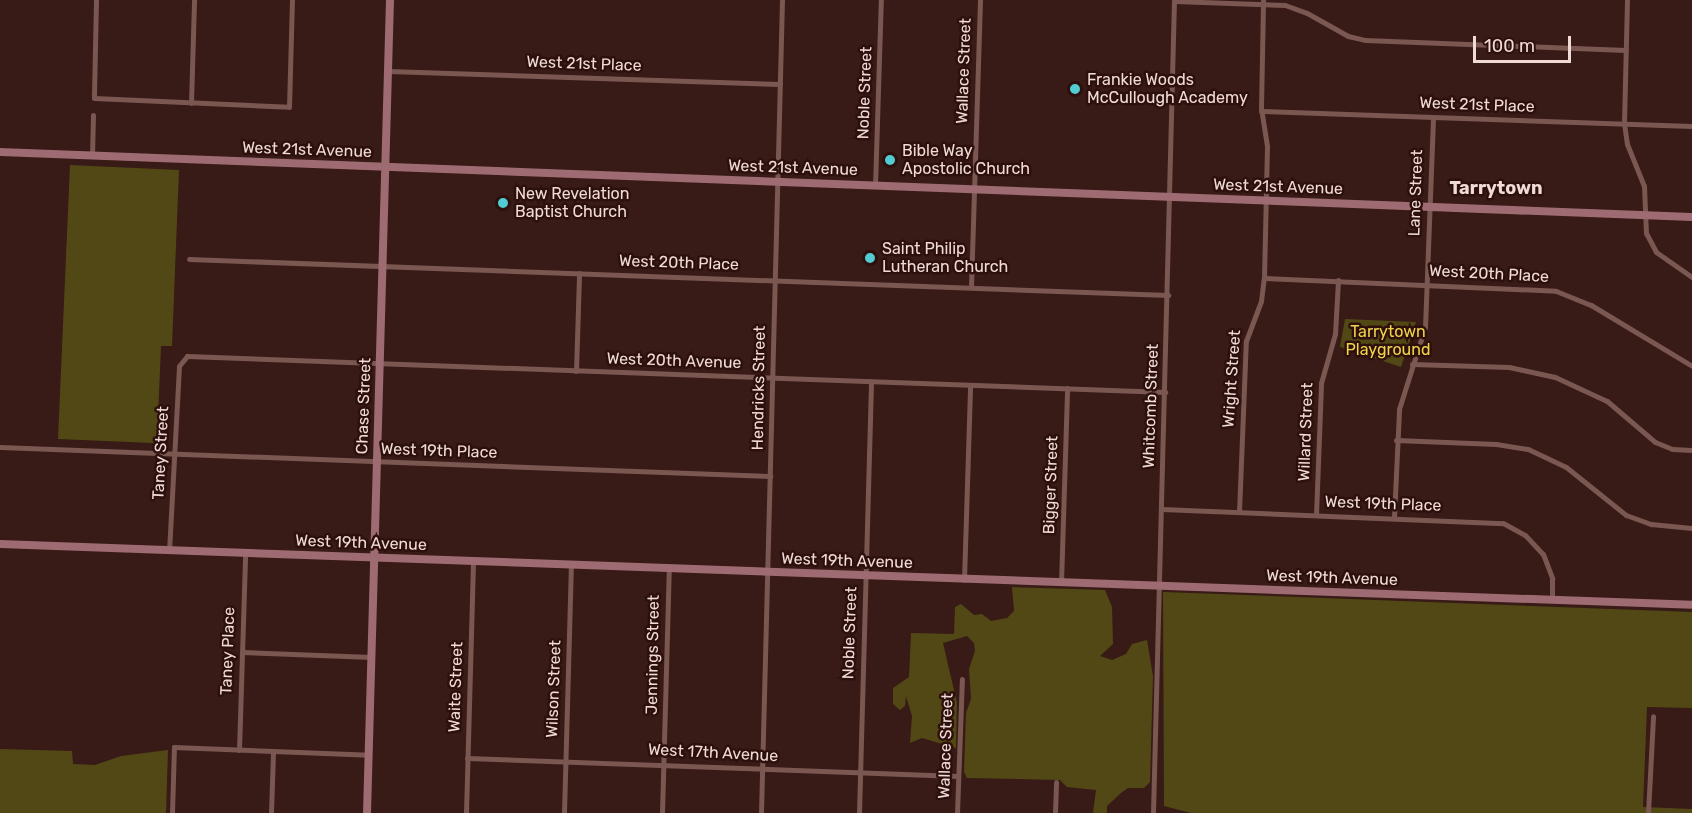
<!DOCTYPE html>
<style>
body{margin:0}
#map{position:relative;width:1692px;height:813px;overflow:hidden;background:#381a16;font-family:Rubik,sans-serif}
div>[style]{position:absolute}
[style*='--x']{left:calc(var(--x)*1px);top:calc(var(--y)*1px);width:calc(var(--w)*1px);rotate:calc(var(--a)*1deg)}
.green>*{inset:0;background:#524816}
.street>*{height:5px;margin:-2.5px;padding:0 2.5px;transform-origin:2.5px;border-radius:2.5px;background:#7a5751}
.secondary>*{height:8px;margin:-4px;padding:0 4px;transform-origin:4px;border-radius:4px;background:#9d6b71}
.dots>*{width:16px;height:16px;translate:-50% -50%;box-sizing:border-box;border:3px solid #2d100c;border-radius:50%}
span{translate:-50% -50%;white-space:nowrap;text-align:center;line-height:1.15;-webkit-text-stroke:5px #2d100c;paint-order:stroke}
.street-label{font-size:16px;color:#f0dbd7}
.poi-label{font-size:16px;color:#f0dbd7}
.left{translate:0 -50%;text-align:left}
.park-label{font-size:16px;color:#f0d44a}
.neighbourhood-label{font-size:18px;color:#f0dbd7;font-weight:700}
.scale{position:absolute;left:1473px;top:36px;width:98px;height:27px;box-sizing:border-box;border:3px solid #f0dbd7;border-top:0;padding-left:8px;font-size:18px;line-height:21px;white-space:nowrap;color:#f0dbd7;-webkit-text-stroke:4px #2d100c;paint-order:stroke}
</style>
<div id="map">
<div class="green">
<i style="clip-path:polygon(70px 165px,179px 170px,172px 346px,161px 346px,157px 441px,153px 443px,58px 439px)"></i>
<i style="clip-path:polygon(1345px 319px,1416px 322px,1401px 367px,1340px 347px)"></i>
<i style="clip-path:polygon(1012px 587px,1105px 590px,1112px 607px,1113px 644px,1100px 656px,1112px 660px,1126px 654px,1132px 644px,1147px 640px,1153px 676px,1150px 782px,1144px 788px,1128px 788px,1121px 793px,1107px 806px,1107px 813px,1093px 813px,1096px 790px,1067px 787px,1060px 780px,967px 778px,964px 772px,966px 713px,971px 699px,969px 669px,975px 651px,974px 643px,967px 636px,943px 643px,957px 703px,956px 748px,922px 738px,910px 743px,912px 716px,906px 696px,905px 706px,900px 710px,893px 704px,893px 688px,909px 677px,911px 633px,954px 634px,955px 607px,961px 604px,974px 615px,982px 614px,991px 621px,1007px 618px,1014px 611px)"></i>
<i style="clip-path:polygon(1163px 592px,1692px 612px,1692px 708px,1647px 707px,1643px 807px,1692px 809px,1692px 813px,1191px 813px,1164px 806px)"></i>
<i style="clip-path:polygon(0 749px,72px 751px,73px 764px,95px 765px,121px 756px,168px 750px,166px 813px,0 813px)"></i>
</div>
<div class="street">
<i style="--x:96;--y:0;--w:98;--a:91.2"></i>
<i style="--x:94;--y:98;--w:195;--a:2.6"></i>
<i style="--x:289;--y:107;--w:107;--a:-88.4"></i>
<i style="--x:1627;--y:0;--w:123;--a:91.4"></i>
<i style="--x:1624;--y:123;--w:21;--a:82"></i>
<i style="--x:1627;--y:144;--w:45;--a:68"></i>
<i style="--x:1644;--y:186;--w:47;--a:87.6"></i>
<i style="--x:1646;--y:233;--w:21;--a:62"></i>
<i style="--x:1656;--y:252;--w:44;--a:34.8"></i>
<i style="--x:1174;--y:1;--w:111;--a:2.1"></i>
<i style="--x:1285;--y:5;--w:23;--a:20"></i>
<i style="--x:1307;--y:13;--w:47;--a:29.3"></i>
<i style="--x:1348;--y:36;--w:17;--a:13"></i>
<i style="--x:1365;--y:40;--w:261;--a:2.2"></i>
<i style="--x:388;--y:71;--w:392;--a:1.9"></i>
<i style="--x:191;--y:103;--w:103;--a:-88.3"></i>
<i style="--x:1261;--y:111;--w:431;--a:2"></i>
<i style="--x:92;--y:156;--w:41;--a:-88.6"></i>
<i style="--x:875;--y:186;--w:186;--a:-88.2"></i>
<i style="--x:189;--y:259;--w:980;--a:2.11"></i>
<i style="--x:1264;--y:278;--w:292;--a:2.5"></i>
<i style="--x:1556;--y:291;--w:38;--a:22"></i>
<i style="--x:1591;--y:305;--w:118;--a:31.1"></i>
<i style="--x:971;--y:287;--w:287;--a:-88.2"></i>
<i style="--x:1412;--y:364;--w:97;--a:1.8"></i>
<i style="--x:1509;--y:367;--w:47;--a:12.3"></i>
<i style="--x:1555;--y:377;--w:57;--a:24.8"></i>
<i style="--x:1607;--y:401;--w:63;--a:40.5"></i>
<i style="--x:1655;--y:442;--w:18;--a:22"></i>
<i style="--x:1672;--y:449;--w:20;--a:3"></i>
<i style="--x:576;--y:371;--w:98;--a:-88.2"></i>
<i style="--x:1396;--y:440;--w:100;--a:2.3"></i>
<i style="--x:1496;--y:444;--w:32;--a:9"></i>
<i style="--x:1528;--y:449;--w:42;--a:25.3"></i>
<i style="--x:1566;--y:467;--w:77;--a:38.7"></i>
<i style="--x:1626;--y:515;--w:27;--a:20"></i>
<i style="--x:1651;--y:524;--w:41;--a:5.6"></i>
<i style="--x:0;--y:447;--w:771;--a:2.16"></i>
<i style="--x:1162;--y:509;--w:341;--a:2.4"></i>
<i style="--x:1503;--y:523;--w:25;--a:29"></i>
<i style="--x:1525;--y:535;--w:26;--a:47"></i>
<i style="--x:1543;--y:554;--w:26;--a:69"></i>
<i style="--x:1552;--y:578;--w:22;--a:90"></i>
<i style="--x:1239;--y:512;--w:171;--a:-87.7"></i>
<i style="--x:1246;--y:341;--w:43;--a:-69.4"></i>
<i style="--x:1261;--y:301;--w:23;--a:-83"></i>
<i style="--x:1264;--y:278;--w:132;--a:-88.7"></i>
<i style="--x:1267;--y:146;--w:38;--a:-99"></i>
<i style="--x:1261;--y:108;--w:108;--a:-88.9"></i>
<i style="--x:1316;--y:515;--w:132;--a:-87.8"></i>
<i style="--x:1321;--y:383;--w:51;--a:-74.1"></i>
<i style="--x:1335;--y:334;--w:54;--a:-86.8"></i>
<i style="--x:1394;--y:517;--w:108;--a:-87.3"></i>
<i style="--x:1399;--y:409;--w:86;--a:-72.4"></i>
<i style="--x:1425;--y:327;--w:210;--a:-87.8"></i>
<i style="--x:169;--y:551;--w:185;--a:-86.9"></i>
<i style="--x:179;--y:366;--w:13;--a:-51"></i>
<i style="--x:187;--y:356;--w:979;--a:2.11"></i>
<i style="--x:964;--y:580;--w:195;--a:-88.2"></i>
<i style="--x:1061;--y:583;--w:195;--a:-88.2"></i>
<i style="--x:242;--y:652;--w:130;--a:2.2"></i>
<i style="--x:239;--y:750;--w:196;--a:-88.2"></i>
<i style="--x:467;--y:758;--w:491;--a:2.1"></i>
<i style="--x:172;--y:813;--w:66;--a:-88.3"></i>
<i style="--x:174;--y:747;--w:195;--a:2.3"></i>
<i style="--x:271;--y:813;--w:61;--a:-88.1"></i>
<i style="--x:466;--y:813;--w:251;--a:-88.4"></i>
<i style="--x:564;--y:813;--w:247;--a:-88.4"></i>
<i style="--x:662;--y:813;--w:244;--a:-88.4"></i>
<i style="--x:761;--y:813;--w:813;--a:-88.52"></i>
<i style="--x:859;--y:813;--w:432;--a:-88.4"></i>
<i style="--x:957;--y:813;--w:134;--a:-87.9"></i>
<i style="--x:1055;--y:813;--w:31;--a:-88"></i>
<i style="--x:1153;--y:813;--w:813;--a:-88.52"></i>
<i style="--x:1648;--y:813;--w:97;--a:-87"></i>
</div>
<div class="secondary">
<i style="--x:0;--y:152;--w:1693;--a:2.2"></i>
<i style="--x:0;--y:544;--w:1693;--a:2.06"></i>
<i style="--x:367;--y:813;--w:813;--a:-88.38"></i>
</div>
<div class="dots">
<i style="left:1075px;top:89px;background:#51ccd2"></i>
<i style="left:890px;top:160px;background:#51ccd2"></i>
<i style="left:503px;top:203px;background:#51ccd2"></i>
<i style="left:870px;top:258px;background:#51ccd2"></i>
</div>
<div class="street-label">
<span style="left:584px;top:64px;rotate:2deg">West 21st Place</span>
<span style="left:964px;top:71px;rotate:-88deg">Wallace Street</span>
<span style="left:865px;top:93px;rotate:-88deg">Noble Street</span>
<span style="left:1477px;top:105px;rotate:2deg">West 21st Place</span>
<span style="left:307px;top:150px;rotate:2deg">West 21st Avenue</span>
<span style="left:793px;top:168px;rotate:2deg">West 21st Avenue</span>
<span style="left:1278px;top:187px;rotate:2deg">West 21st Avenue</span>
<span style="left:1416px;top:193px;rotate:-88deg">Lane Street</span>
<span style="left:679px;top:263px;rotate:2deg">West 20th Place</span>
<span style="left:1489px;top:274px;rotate:3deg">West 20th Place</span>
<span style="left:674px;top:361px;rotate:2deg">West 20th Avenue</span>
<span style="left:1232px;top:379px;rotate:-86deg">Wright Street</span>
<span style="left:759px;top:388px;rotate:-89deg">Hendricks Street</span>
<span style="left:364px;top:406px;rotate:-88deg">Chase Street</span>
<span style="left:1151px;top:406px;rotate:-88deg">Whitcomb Street</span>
<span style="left:1306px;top:432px;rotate:-88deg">Willard Street</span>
<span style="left:439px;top:451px;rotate:2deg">West 19th Place</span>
<span style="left:161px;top:453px;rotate:-87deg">Taney Street</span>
<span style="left:1051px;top:485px;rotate:-88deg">Bigger Street</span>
<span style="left:1383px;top:504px;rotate:2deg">West 19th Place</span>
<span style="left:361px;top:543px;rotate:2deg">West 19th Avenue</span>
<span style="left:847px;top:561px;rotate:2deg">West 19th Avenue</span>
<span style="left:1332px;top:578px;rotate:2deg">West 19th Avenue</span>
<span style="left:850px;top:633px;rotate:-88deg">Noble Street</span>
<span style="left:228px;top:651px;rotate:-88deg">Taney Place</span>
<span style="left:653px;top:655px;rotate:-89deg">Jennings Street</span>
<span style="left:456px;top:687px;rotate:-88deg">Waite Street</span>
<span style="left:554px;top:689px;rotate:-88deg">Wilson Street</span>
<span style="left:946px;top:746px;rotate:-88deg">Wallace Street</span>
<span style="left:713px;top:753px;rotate:3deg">West 17th Avenue</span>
</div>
<div class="poi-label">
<span class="left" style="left:1087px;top:89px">Frankie Woods<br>McCullough Academy</span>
<span class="left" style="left:902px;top:160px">Bible Way<br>Apostolic Church</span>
<span class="left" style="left:515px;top:203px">New Revelation<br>Baptist Church</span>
<span class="left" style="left:882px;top:258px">Saint Philip<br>Lutheran Church</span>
</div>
<div class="park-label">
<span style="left:1388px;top:341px">Tarrytown<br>Playground</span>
</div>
<div class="neighbourhood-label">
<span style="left:1496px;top:188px">Tarrytown</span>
</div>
<div class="scale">100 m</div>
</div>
